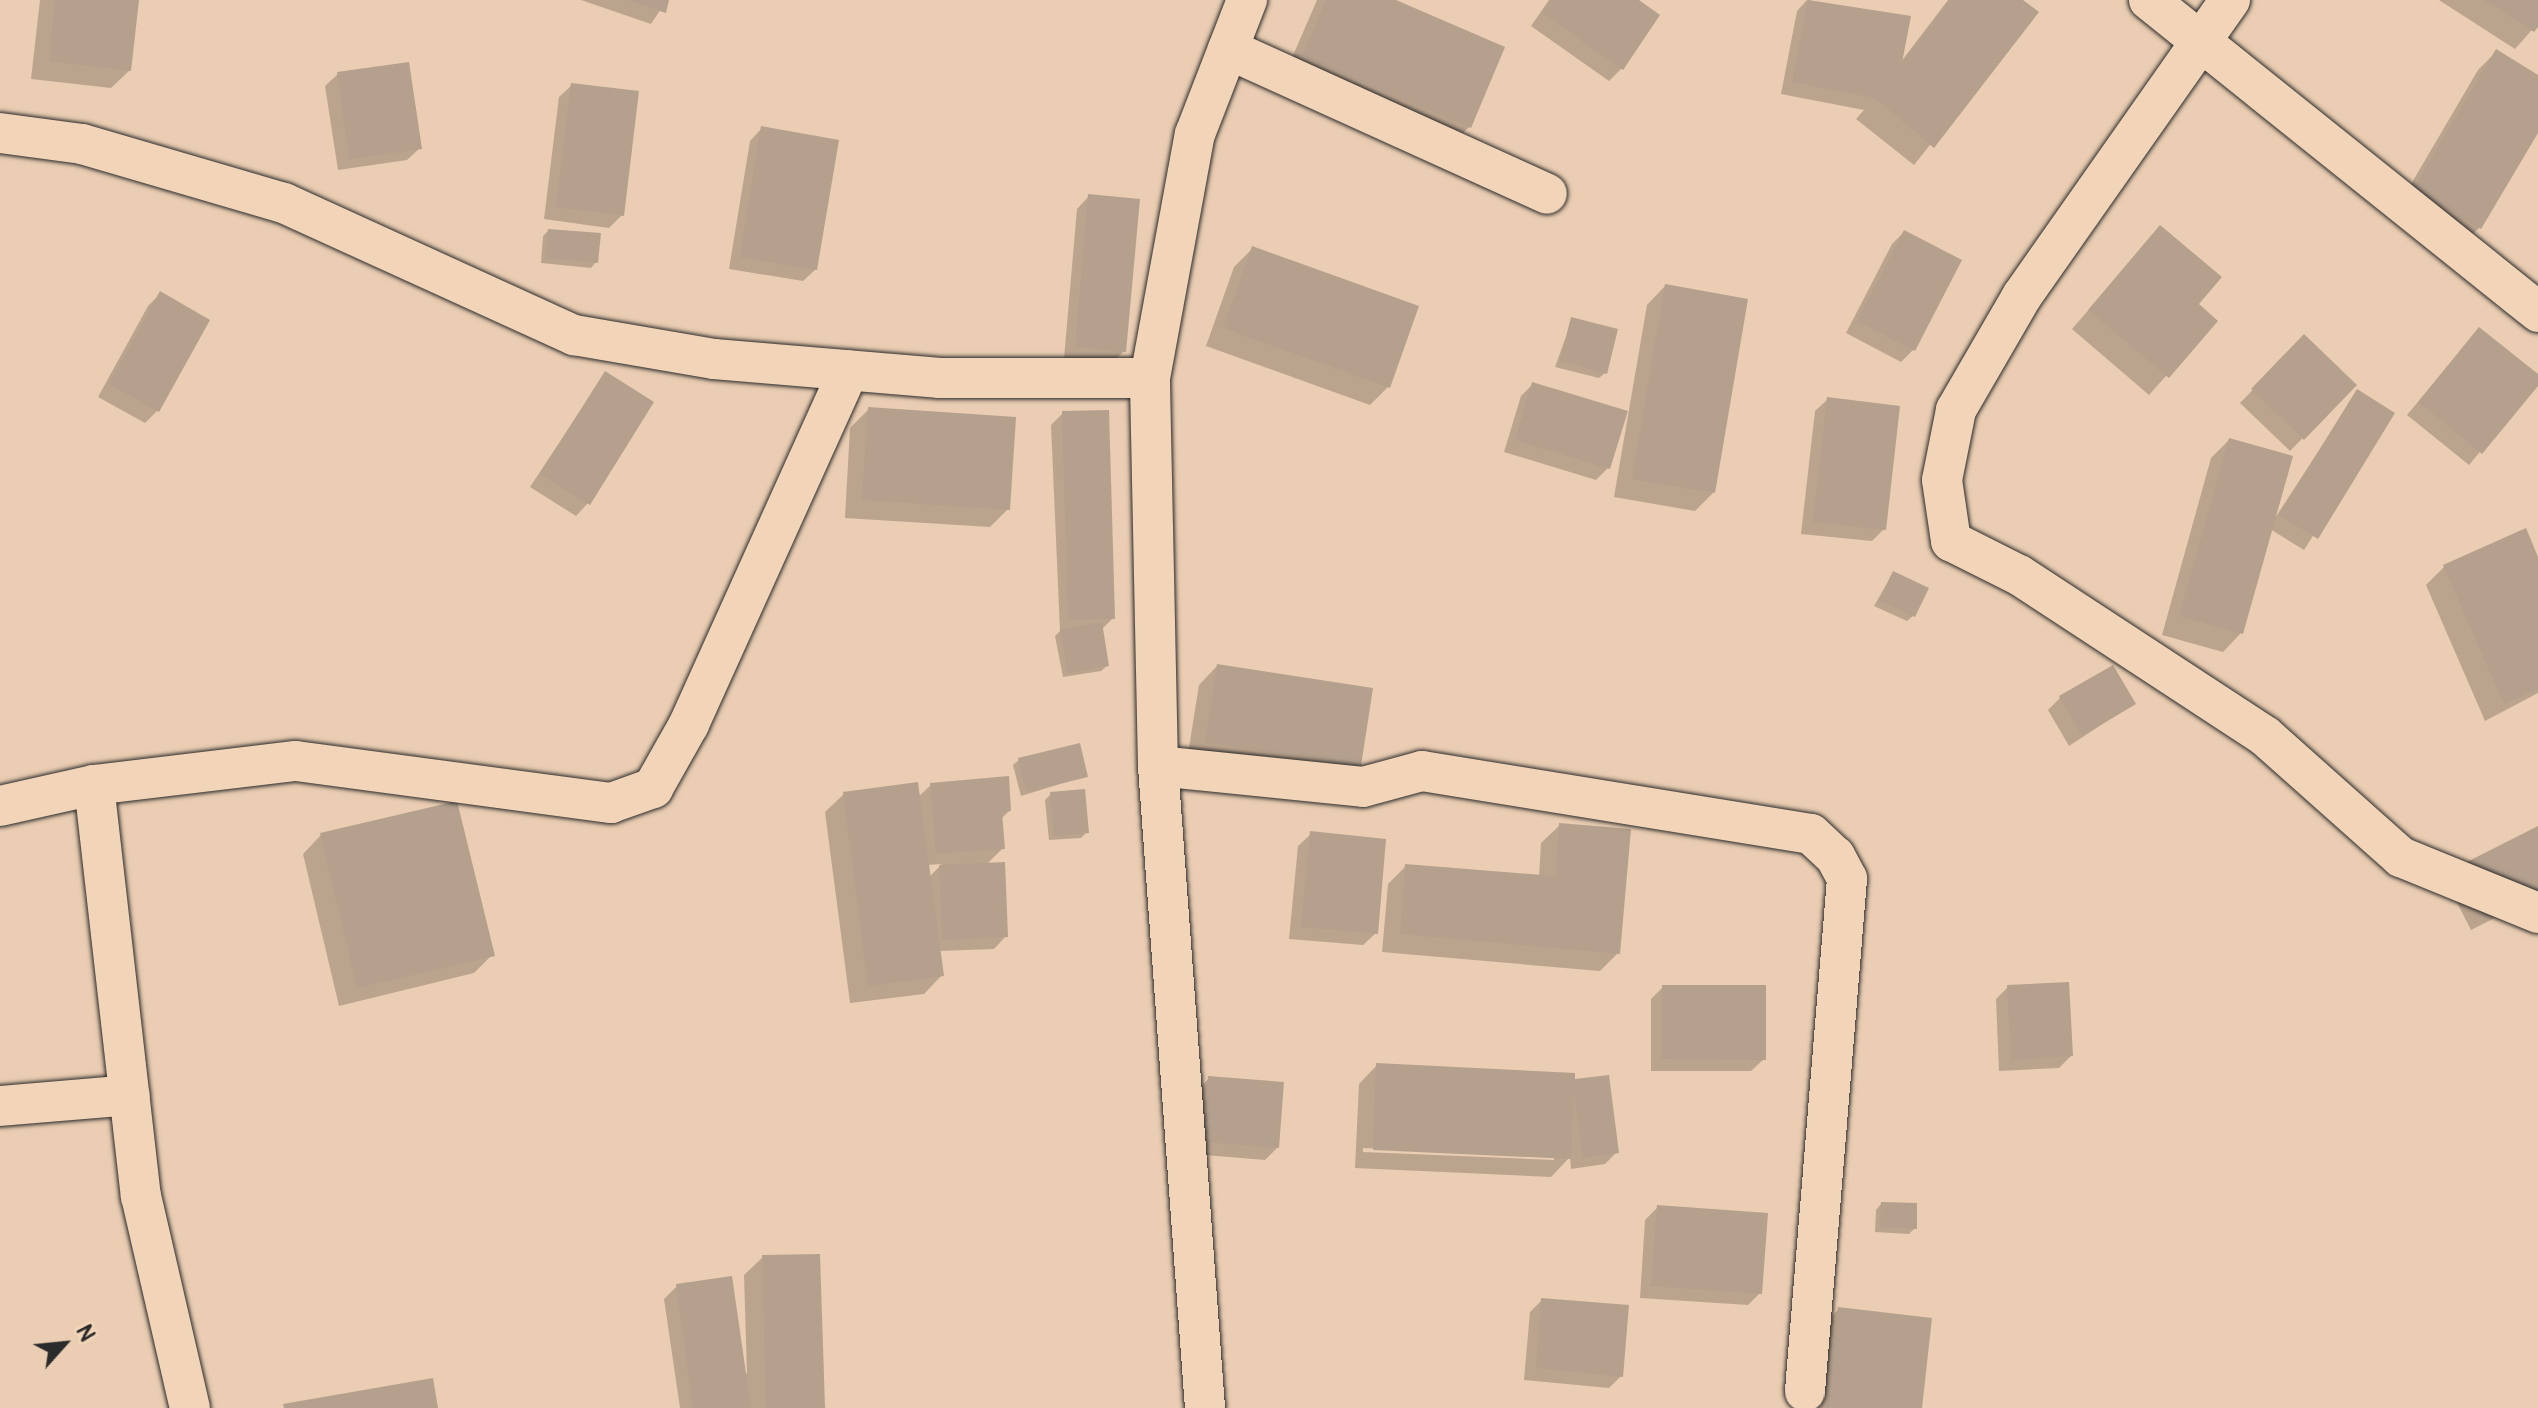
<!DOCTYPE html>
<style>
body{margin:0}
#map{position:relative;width:2538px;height:1408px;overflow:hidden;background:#eacdb2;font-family:Pangolin,sans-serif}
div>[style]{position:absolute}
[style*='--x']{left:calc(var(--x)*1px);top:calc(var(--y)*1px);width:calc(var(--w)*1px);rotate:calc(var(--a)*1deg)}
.shadow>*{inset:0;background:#0003}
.building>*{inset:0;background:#b4a08d}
.roads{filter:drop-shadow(0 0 2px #2b2b2b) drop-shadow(0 0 2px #2b2b2b)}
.minor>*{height:40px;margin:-20px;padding:0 20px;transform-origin:20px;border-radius:20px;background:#f2d4b8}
span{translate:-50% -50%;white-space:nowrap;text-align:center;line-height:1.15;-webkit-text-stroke:6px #f2d4b8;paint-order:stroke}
.north{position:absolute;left:24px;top:1304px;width:80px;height:80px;-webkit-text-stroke:6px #f2d4b8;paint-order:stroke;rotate:63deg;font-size:22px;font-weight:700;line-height:32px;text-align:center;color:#2b2b2b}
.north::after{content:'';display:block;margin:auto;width:28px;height:36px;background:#2b2b2b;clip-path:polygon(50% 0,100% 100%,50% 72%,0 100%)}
</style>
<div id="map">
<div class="shadow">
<i style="clip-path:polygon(40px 0,137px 0,130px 70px,111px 88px,31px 79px)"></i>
<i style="clip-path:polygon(581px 0,667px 0,651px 24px)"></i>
<i style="clip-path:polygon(1317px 0,1391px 0,1469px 127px,1451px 145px,1285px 74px)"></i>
<i style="clip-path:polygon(1549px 0,1636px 0,1622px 68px,1609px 81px,1531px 26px)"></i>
<i style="clip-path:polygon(1807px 0,1908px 17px,1900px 63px,1948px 0,2020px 0,2036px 12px,1914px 165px,1856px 119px,1864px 110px,1781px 94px,1797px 11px)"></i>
<i style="clip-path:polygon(2439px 0,2538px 0,2538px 23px,2515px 49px)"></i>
<i style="clip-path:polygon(2496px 52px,2538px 77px,2538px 129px,2479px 228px,2461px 246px,2397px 208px,2478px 70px)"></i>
<i style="clip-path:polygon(338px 74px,420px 148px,407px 160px,338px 170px,325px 86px)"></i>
<i style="clip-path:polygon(572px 85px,622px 215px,609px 228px,544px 219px,559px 97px)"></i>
<i style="clip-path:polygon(762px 128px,816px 269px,803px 281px,729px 269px,750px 141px)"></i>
<i style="clip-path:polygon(1089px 196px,1124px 351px,1111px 364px,1064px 359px,1077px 209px)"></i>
<i style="clip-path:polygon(2160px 228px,2196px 304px,2215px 321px,2149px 395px,2072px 329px)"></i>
<i style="clip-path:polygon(548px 231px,596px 262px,591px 268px,541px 263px,543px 236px)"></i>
<i style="clip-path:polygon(1904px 232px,1913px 350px,1901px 362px,1846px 333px,1892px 244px)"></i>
<i style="clip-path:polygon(1252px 249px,1388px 387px,1370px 405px,1206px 346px,1234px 267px)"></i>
<i style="clip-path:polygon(1665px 286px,1713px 493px,1695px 511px,1614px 497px,1647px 305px)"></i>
<i style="clip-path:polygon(161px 293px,157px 411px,145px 423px,98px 397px,148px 306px)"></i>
<i style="clip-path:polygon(1572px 320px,1605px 373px,1599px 378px,1555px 367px)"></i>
<i style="clip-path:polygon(2479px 329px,2538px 377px,2538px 382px,2469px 465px,2407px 415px)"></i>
<i style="clip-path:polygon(2304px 337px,2355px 385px,2290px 451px,2240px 403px)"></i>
<i style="clip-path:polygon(605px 373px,588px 503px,576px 516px,530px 487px)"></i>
<i style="clip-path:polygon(1533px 384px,1608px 468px,1596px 480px,1504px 452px,1521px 396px)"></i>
<i style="clip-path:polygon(2357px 392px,2392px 413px,2304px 550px,2270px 529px,2241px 633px,2223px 652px,2162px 635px,2211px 458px,2229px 440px,2275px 518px)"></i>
<i style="clip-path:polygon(1828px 399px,1884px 529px,1872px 541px,1801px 534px,1815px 411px)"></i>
<i style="clip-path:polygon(868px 410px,1008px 509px,990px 527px,845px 518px,850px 428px)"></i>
<i style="clip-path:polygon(1063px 413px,1113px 618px,1101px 630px,1107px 666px,1101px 671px,1063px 677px,1055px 636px,1060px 631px,1051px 425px)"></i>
<i style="clip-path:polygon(2538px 562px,2538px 693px,2485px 721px,2426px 585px,2444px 567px)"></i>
<i style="clip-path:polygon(1893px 573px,1913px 616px,1907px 621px,1874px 606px)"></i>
<i style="clip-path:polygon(1217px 666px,1359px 765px,1341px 784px,1187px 760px,1199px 685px)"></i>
<i style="clip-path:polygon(2060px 698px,2133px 704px,2069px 746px,2048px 710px)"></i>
<i style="clip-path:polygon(1019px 760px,1086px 776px,1021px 796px,1013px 765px)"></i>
<i style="clip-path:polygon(evenodd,931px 785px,1009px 811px,1001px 819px,1003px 848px,987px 864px,1006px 936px,994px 949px,939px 951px,942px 975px,924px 994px,850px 1003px,825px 812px,844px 794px,918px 797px,931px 785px,942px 864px,929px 877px,927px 865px,942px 864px)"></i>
<i style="clip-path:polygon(1051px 794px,1087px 832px,1081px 838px,1049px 840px,1045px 800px)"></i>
<i style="clip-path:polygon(1560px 825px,1618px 953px,1600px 971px,1382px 952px,1388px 884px,1406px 866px,1539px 877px,1541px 843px)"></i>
<i style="clip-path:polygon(2538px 828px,2538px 896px,2471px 930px,2446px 881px)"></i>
<i style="clip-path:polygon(1311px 834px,1376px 933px,1363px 945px,1289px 939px,1298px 846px)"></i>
<i style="clip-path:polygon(321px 835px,492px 955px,474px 973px,339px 1006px,303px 854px)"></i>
<i style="clip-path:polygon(1663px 987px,1764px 1059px,1751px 1071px,1651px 1071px,1651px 999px)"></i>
<i style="clip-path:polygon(2008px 987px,2071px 1056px,2059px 1068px,1999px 1071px,1996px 999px)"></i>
<i style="clip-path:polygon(evenodd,1377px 1065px,1573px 1082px,1617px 1152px,1605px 1164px,1571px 1169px,1570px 1157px,1551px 1177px,1355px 1168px,1359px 1084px,1377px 1065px,1363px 1148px,1554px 1156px,1554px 1160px,1363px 1152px,1363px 1148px)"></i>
<i style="clip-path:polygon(1209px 1078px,1278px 1147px,1265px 1160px,1193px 1154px,1197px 1091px)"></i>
<i style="clip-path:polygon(1881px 1204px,1915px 1228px,1909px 1234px,1875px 1232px,1876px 1210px)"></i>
<i style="clip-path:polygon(1658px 1207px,1760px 1293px,1748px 1305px,1640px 1298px,1645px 1220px)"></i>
<i style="clip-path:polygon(763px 1257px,823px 1408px,680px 1408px,664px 1299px,677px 1286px,747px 1374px,744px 1275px)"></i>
<i style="clip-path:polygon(1542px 1300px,1621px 1376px,1609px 1388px,1524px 1380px,1530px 1312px)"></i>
<i style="clip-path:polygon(1839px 1309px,1920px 1408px,1816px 1408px,1826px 1321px)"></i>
</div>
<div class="building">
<i style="clip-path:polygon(55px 0,139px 0,131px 71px,49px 61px)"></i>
<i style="clip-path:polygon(627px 0,669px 0,666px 13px)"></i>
<i style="clip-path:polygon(1326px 0,1396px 0,1505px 47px,1471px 128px,1302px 56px)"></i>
<i style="clip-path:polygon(1551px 0,1639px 0,1660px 15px,1623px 70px,1542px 13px)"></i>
<i style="clip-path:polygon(1808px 0,1911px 16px,1902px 63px,1950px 0,2023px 0,2039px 12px,1934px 148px,1875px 98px,1792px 82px)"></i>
<i style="clip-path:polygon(2484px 0,2538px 0,2538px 27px,2534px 32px)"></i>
<i style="clip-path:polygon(2496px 49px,2538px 75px,2538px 133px,2481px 229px,2413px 189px)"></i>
<i style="clip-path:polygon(409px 62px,422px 149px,349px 159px,337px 72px)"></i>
<i style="clip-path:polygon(571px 83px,639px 91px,624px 216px,556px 207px)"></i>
<i style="clip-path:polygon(761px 126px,839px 140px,817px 270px,740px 257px)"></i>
<i style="clip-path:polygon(1088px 194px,1140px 199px,1126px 352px,1075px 347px)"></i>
<i style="clip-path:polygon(2160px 225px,2222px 277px,2199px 304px,2218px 321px,2169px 378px,2088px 310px)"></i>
<i style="clip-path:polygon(548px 229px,601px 233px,598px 263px,545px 258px)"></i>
<i style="clip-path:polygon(1904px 230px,1962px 260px,1915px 351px,1857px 321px)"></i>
<i style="clip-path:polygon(1252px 246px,1419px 306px,1390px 388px,1223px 328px)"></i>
<i style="clip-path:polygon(1665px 284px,1748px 299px,1715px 493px,1632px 479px)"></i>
<i style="clip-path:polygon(160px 291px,210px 320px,159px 412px,109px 384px)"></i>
<i style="clip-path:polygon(1571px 317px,1618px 329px,1607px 374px,1560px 361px)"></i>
<i style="clip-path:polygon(2479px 327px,2538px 374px,2538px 386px,2482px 454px,2418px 402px)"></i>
<i style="clip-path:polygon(2304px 334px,2357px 385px,2304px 440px,2251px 389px)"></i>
<i style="clip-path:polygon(605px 371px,654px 402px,590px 505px,540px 474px)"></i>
<i style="clip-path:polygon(1532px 382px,1628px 411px,1610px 469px,1515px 440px)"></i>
<i style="clip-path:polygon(2357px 389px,2395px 413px,2318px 539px,2279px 515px)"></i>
<i style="clip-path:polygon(1827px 397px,1900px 406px,1886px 530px,1813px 522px)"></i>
<i style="clip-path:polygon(868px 407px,1016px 417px,1010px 510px,862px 500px)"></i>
<i style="clip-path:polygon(1109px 410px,1115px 619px,1068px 620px,1062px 411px)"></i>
<i style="clip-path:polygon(2229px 438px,2293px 456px,2243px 634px,2179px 616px)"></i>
<i style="clip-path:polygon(2526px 528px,2538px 557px,2538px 689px,2504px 704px,2443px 565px)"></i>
<i style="clip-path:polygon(1893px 571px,1929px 588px,1915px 617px,1879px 600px)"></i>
<i style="clip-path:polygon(1102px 622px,1109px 666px,1068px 673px,1060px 629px)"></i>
<i style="clip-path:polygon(1217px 664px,1373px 688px,1361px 766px,1205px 742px)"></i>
<i style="clip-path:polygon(2113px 665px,2136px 704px,2082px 736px,2059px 696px)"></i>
<i style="clip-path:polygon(1080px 743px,1088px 777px,1026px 792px,1018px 758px)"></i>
<i style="clip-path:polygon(1009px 776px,1011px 811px,1002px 812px,1005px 849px,936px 854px,930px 783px)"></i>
<i style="clip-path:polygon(918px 782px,944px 976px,868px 986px,843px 792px)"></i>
<i style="clip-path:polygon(1085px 789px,1089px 833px,1054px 836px,1050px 792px)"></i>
<i style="clip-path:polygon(457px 801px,495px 956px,357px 988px,320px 833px)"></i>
<i style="clip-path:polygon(1559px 823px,1631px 829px,1620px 954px,1400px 934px,1405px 864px,1555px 876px)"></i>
<i style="clip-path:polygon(2538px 826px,2538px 891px,2484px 919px,2457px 867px)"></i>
<i style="clip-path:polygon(1310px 831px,1386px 839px,1378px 934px,1301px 927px)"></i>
<i style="clip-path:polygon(1005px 862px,1008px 937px,942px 940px,939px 865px)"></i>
<i style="clip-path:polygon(2069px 982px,2073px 1056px,2011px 1060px,2007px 985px)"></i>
<i style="clip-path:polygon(1662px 985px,1766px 985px,1766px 1060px,1662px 1059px)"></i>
<i style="clip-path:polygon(1376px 1063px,1575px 1073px,1575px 1079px,1609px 1075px,1619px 1153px,1583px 1158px,1574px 1093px,1571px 1159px,1373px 1150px)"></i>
<i style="clip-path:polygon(1208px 1076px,1284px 1082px,1279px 1148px,1204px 1142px)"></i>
<i style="clip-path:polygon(1881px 1202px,1917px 1203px,1917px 1229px,1880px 1227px)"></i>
<i style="clip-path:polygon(1657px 1205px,1768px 1213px,1762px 1294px,1651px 1286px)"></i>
<i style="clip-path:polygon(820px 1254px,825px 1408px,766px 1408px,762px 1255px)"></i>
<i style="clip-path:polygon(732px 1276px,751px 1408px,693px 1408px,676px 1284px)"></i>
<i style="clip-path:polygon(1541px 1298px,1629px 1305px,1623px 1377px,1536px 1368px)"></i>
<i style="clip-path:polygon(1838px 1307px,1932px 1318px,1922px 1408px,1826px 1408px)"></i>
<i style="clip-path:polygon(433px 1378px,438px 1408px,284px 1408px,283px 1404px)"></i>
</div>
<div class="roads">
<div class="minor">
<i style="--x:2149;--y:0;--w:499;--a:38.7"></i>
<i style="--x:2230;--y:0;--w:362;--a:125.1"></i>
<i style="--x:2022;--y:296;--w:132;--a:120.1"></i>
<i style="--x:1956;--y:410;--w:71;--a:101.3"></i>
<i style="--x:1942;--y:480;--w:62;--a:81.6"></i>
<i style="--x:1951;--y:541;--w:76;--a:26.6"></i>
<i style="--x:2019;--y:575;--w:294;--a:33.2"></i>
<i style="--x:2265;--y:736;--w:182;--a:41.7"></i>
<i style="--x:2401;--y:857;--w:148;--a:22.2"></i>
<i style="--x:1228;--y:49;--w:350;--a:24.4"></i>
<i style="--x:0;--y:133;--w:83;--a:7.6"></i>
<i style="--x:82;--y:144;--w:210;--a:16.3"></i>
<i style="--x:284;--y:203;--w:319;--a:24.5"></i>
<i style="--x:574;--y:335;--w:142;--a:9.7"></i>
<i style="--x:714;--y:359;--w:227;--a:4.8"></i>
<i style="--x:940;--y:378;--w:210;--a:0"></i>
<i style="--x:1158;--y:766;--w:206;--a:5.8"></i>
<i style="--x:1363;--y:787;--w:61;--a:-15.2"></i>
<i style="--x:1422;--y:771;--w:394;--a:9.2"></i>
<i style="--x:1811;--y:834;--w:33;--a:43"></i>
<i style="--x:1835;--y:856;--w:26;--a:62"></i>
<i style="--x:1847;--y:879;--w:514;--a:94.69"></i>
<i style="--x:94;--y:785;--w:414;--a:83.5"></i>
<i style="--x:141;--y:1196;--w:218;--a:77"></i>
<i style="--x:0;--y:806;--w:96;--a:-12.6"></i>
<i style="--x:94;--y:785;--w:203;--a:-6.8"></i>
<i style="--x:296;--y:761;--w:318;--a:7.6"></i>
<i style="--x:611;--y:803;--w:45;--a:-19.7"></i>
<i style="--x:653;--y:788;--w:73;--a:-60.6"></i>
<i style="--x:689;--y:724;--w:388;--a:-65.7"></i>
<i style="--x:0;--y:1106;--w:130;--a:-4.8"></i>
<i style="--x:1205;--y:1408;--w:644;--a:-94.19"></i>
<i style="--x:1158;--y:766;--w:388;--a:-91.2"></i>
<i style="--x:1150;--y:378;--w:248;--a:-79.6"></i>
<i style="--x:1195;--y:134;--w:144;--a:-68.8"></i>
</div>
</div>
<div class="north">N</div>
</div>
